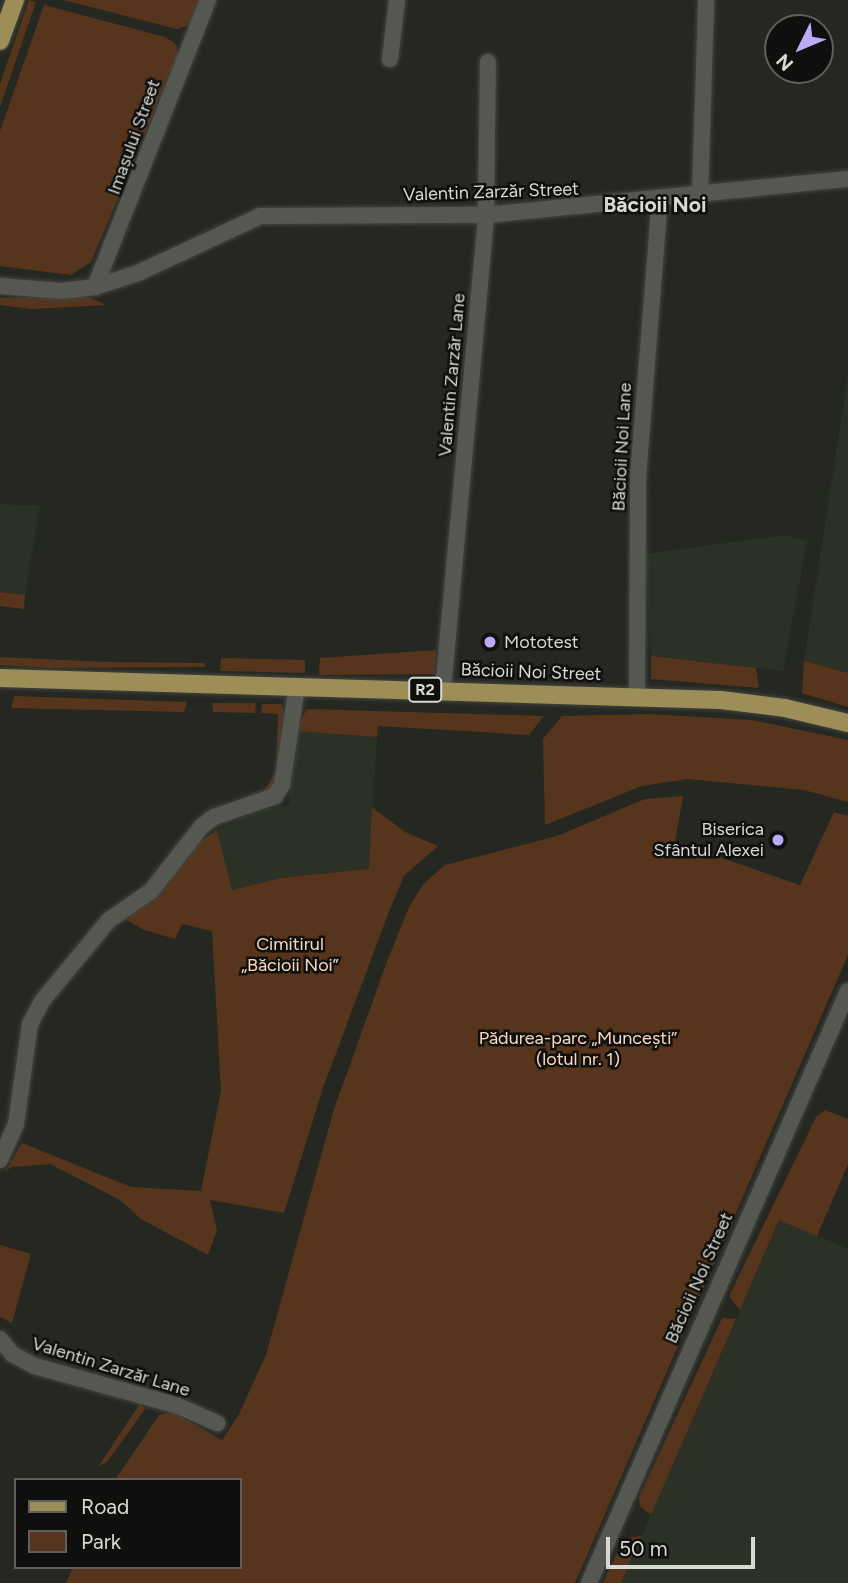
<!DOCTYPE html>
<meta charset="utf-8">
<style>
body{margin:0}
#map{position:relative;width:848px;height:1583px;overflow:hidden;background:#252721;font-family:Figtree,sans-serif}
div>[style]{position:absolute}
[style*='--x']{left:calc(var(--x)*1px);top:calc(var(--y)*1px);width:calc(var(--w)*1px);rotate:calc(var(--a)*1deg)}
.built>*{inset:0;background:#2c3125}
.green>*{inset:0;background:#57351c}
.roads{filter:drop-shadow(0 0 2px #424440) drop-shadow(0 0 2px #424440)}
.minor>*{height:16px;margin:-8px;padding:0 8px;transform-origin:8px;border-radius:8px;background:#555851}
.primary>*{height:18px;margin:-9px;padding:0 9px;transform-origin:9px;border-radius:9px;background:#9d8d56}
.dots>*{width:19px;height:19px;translate:-50% -50%;box-sizing:border-box;border:4px solid #0f100d;border-radius:50%}
span{translate:-50% -50%;white-space:nowrap;text-align:center;line-height:1.15;-webkit-text-stroke:5px #0f100d;paint-order:stroke}
.shield-label span{padding:2px 5px;background:#0f100d;border:2px solid;border-radius:5px;-webkit-text-stroke-width:0}
.shield-label{font-size:16px;color:#d7d9d5;font-weight:700}
.street-label{font-size:18px;color:#d7d9d5}
.poi-label{font-size:18px;color:#d7d9d5}
.left{translate:0 -50%;text-align:left}
.right{translate:-100% -50%;text-align:right}
.park-label{font-size:18px;color:#fad8c0}
.quarter-label{font-size:21px;color:#d7d9d5;font-weight:700}
.legend{position:absolute;left:14px;top:1478px;width:228px;height:91px;box-sizing:border-box;background:#0f100d;border:2px solid #5f605d;margin:0;padding:9px 12px;list-style:none;font-size:21px;color:#d7d9d5}
.legend li{display:flex;align-items:center;gap:14px;height:35px}
.legend b{width:35px;border:2px solid #5f605d}
.north{position:absolute;left:764px;top:14px;width:70px;height:70px;box-sizing:border-box;background:#0f100d;border:2px solid #5f605d;border-radius:50%;rotate:227deg;font-size:19px;font-weight:700;line-height:28px;text-align:center;color:#d7d9d5}
.north::after{content:'';display:block;margin:auto;width:24px;height:32px;background:#bcaaf6;clip-path:polygon(50% 0,100% 100%,50% 72%,0 100%)}
.scale{position:absolute;left:606px;top:1537px;width:149px;height:32px;box-sizing:border-box;border:4px solid #d7d9d5;border-top:0;padding-left:9px;font-size:21px;line-height:24px;white-space:nowrap;color:#d7d9d5;-webkit-text-stroke:5px #0f100d;paint-order:stroke}
</style>
<div id="map">
<div class="built">
<i style="clip-path:polygon(848px 375px,848px 673px,804px 661px)"></i>
<i style="clip-path:polygon(0 504px,40px 506px,25px 595px,0 592px)"></i>
<i style="clip-path:polygon(785px 535px,807px 541px,783px 671px,651px 656px,645px 554px)"></i>
<i style="clip-path:polygon(295px 731px,377px 737px,369px 869px,280px 878px,232px 890px,217px 830px,253px 814px,289px 804px)"></i>
<i style="clip-path:polygon(780px 1219px,848px 1249px,848px 1583px,621px 1583px)"></i>
</div>
<div class="green">
<i style="clip-path:polygon(29px 0,36px 2px,0 107px,0 84px)"></i>
<i style="clip-path:polygon(63px 0,202px 0,189px 25px,177px 29px)"></i>
<i style="clip-path:polygon(44px 5px,165px 37px,175px 43px,179px 53px,91px 262px,71px 275px,0 266px,0 131px)"></i>
<i style="clip-path:polygon(87px 296px,106px 305px,31px 309px,0 305px,0 298px)"></i>
<i style="clip-path:polygon(0 592px,25px 595px,24px 609px,0 606px)"></i>
<i style="clip-path:polygon(436px 650px,435px 674px,319px 675px,320px 658px)"></i>
<i style="clip-path:polygon(651px 656px,756px 668px,759px 688px,651px 679px)"></i>
<i style="clip-path:polygon(0 657px,106px 662px,205px 663px,205px 667px,48px 668px,0 665px)"></i>
<i style="clip-path:polygon(221px 658px,305px 660px,305px 673px,220px 671px)"></i>
<i style="clip-path:polygon(804px 661px,848px 673px,848px 707px,802px 693px)"></i>
<i style="clip-path:polygon(14px 696px,187px 702px,184px 712px,11px 708px)"></i>
<i style="clip-path:polygon(212px 703px,256px 703px,255px 713px,213px 712px)"></i>
<i style="clip-path:polygon(262px 704px,281px 704px,284px 711px,279px 769px,273px 790px,262px 794px,276px 772px,278px 714px,261px 713px)"></i>
<i style="clip-path:polygon(307px 709px,544px 716px,529px 735px,378px 726px,377px 737px,295px 731px)"></i>
<i style="clip-path:polygon(649px 714px,752px 720px,848px 740px,848px 802px,804px 790px,688px 779px,642px 786px,545px 825px,543px 739px,562px 716px)"></i>
<i style="clip-path:polygon(683px 796px,675px 842px,800px 885px,834px 812px,848px 816px,848px 955px,575px 1583px,66px 1583px,73px 1567px,240px 1567px,240px 1480px,115px 1480px,159px 1415px,172px 1412px,222px 1440px,239px 1414px,266px 1355px,334px 1109px,388px 959px,409px 907px,424px 883px,445px 865px,557px 836px,645px 799px)"></i>
<i style="clip-path:polygon(372px 807px,405px 832px,438px 846px,404px 876px,390px 909px,323px 1088px,284px 1213px,210px 1200px,217px 1230px,208px 1255px,141px 1219px,120px 1200px,50px 1164px,11px 1167px,5px 1172px,22px 1143px,131px 1187px,201px 1191px,221px 1091px,212px 931px,182px 924px,175px 939px,144px 930px,120px 916px,153px 899px,194px 840px,201px 841px,217px 830px,232px 890px,280px 878px,369px 869px)"></i>
<i style="clip-path:polygon(825px 1110px,848px 1119px,848px 1164px,817px 1236px,779px 1220px,740px 1310px,729px 1296px,816px 1117px)"></i>
<i style="clip-path:polygon(0 1245px,31px 1254px,12px 1323px,0 1317px)"></i>
<i style="clip-path:polygon(722px 1318px,736px 1319px,651px 1515px,640px 1506px,639px 1497px)"></i>
<i style="clip-path:polygon(141px 1402px,145px 1409px,107px 1462px,98px 1467px)"></i>
<i style="clip-path:polygon(641px 1536px,621px 1583px,603px 1583px,620px 1547px,631px 1537px)"></i>
</div>
<div class="roads">
<div class="minor">
<i style="--x:390;--y:59;--w:59;--a:-83.2"></i>
<i style="--x:700;--y:196;--w:196;--a:-88.2"></i>
<i style="--x:0;--y:286;--w:62;--a:4.6"></i>
<i style="--x:62;--y:291;--w:33;--a:-7"></i>
<i style="--x:95;--y:287;--w:45;--a:-18"></i>
<i style="--x:138;--y:273;--w:135;--a:-25"></i>
<i style="--x:260;--y:216;--w:226;--a:-0.3"></i>
<i style="--x:486;--y:215;--w:364;--a:-5.7"></i>
<i style="--x:95;--y:287;--w:308;--a:-68.5"></i>
<i style="--x:443;--y:690;--w:477;--a:-84.8"></i>
<i style="--x:486;--y:215;--w:153;--a:-89.3"></i>
<i style="--x:637;--y:696;--w:219;--a:-89.7"></i>
<i style="--x:638;--y:477;--w:278;--a:-85.5"></i>
<i style="--x:0;--y:1160;--w:39;--a:-66"></i>
<i style="--x:16;--y:1124;--w:101;--a:-82"></i>
<i style="--x:30;--y:1024;--w:27;--a:-62"></i>
<i style="--x:43;--y:1000;--w:104;--a:-50.5"></i>
<i style="--x:109;--y:920;--w:51;--a:-34.6"></i>
<i style="--x:151;--y:891;--w:83;--a:-51.9"></i>
<i style="--x:202;--y:826;--w:15;--a:-37"></i>
<i style="--x:214;--y:817;--w:65;--a:-19"></i>
<i style="--x:275;--y:796;--w:13;--a:-58"></i>
<i style="--x:282;--y:785;--w:100;--a:-81.4"></i>
<i style="--x:0;--y:1339;--w:19;--a:51"></i>
<i style="--x:12;--y:1354;--w:26;--a:28"></i>
<i style="--x:35;--y:1366;--w:148;--a:15.6"></i>
<i style="--x:178;--y:1406;--w:43;--a:23.6"></i>
<i style="--x:589;--y:1583;--w:646;--a:-66.37"></i>
</div>
<div class="primary">
<i style="--x:0;--y:41;--w:44;--a:-69.9"></i>
<i style="--x:0;--y:678;--w:721;--a:1.75"></i>
<i style="--x:721;--y:700;--w:64;--a:7.1"></i>
<i style="--x:785;--y:708;--w:65;--a:13.4"></i>
</div>
</div>
<div class="dots">
<i style="left:490px;top:642px;background:#bcaaf6"></i>
<i style="left:778px;top:840px;background:#bcaaf6"></i>
</div>
<div class="shield-label">
<span style="left:425px;top:690px">R2</span>
</div>
<div class="street-label">
<span style="left:134px;top:137px;rotate:-70deg">Imașului Street</span>
<span style="left:491px;top:192px;rotate:-2deg">Valentin Zarzăr Street</span>
<span style="left:452px;top:375px;rotate:-85deg">Valentin Zarzăr Lane</span>
<span style="left:622px;top:447px;rotate:-87deg">Băcioii Noi Lane</span>
<span style="left:531px;top:672px;rotate:2deg">Băcioii Noi Street</span>
<span style="left:699px;top:1278px;rotate:-66deg">Băcioii Noi Street</span>
<span style="left:111px;top:1367px;rotate:17deg">Valentin Zarzăr Lane</span>
</div>
<div class="poi-label">
<span class="left" style="left:504px;top:642px">Mototest</span>
<span class="right" style="left:764px;top:840px">Biserica<br>Sfântul Alexei</span>
</div>
<div class="park-label">
<span style="left:290px;top:955px">Cimitirul<br>„Băcioii Noi”</span>
<span style="left:578px;top:1049px">Pădurea-parc „Muncești”<br>(lotul nr. 1)</span>
</div>
<div class="quarter-label">
<span style="left:655px;top:205px">Băcioii Noi</span>
</div>
<ul class="legend">
<li><b style="height:9px;background:#9d8d56"></b>Road</li>
<li><b style="height:19px;background:#57351c"></b>Park</li>
</ul>
<div class="north">N</div>
<div class="scale">50 m</div>
</div>
